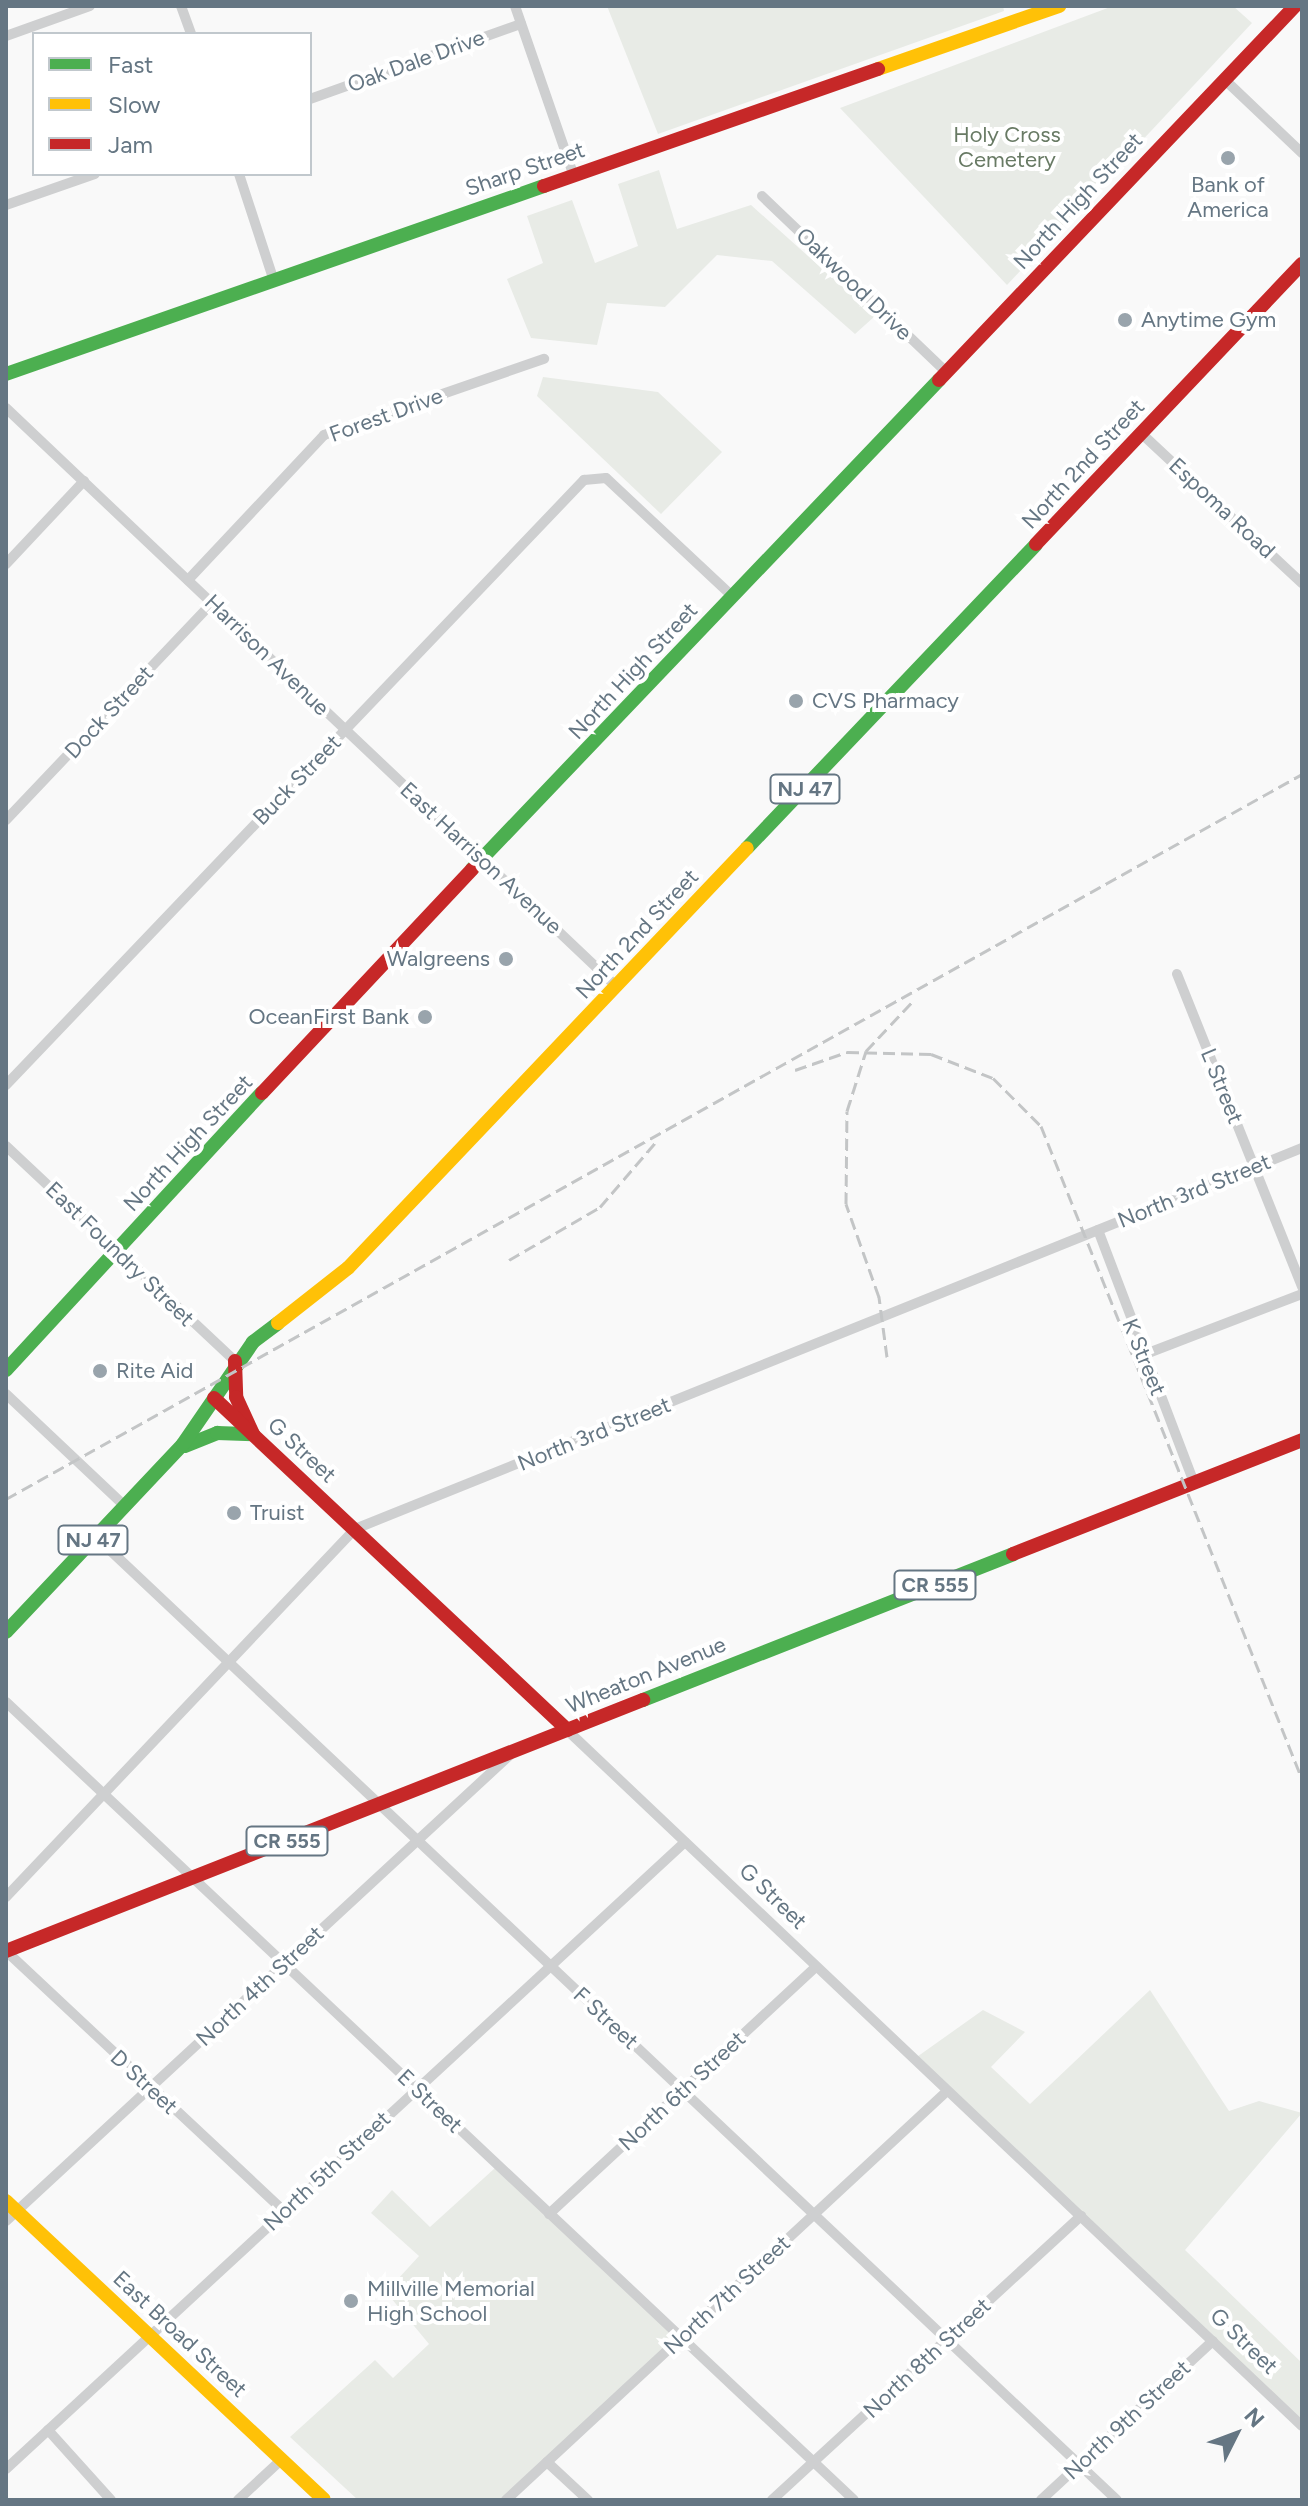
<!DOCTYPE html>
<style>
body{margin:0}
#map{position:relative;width:1308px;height:2506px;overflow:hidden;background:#f9f9f9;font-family:Figtree,sans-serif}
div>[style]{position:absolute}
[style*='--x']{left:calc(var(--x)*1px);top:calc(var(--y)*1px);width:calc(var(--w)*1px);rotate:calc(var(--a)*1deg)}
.green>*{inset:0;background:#e8ebe6}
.street>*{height:10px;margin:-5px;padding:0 5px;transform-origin:5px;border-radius:5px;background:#cecfd0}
.fast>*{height:14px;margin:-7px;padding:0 7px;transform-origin:7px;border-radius:7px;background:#4caf50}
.slow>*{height:14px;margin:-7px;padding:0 7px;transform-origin:7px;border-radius:7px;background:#ffc107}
.jam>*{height:14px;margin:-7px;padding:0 7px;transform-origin:7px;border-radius:7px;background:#c62828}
.rail>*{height:3px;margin-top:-1.5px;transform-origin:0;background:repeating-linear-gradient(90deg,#c3c5c6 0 12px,transparent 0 18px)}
.dots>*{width:22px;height:22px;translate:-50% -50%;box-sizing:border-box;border:4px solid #fff;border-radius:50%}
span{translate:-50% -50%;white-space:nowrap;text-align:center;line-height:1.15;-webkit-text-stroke:8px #fff;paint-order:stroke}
.shield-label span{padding:2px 6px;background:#fff;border:2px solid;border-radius:6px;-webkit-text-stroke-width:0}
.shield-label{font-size:20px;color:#657683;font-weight:700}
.street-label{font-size:22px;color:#657683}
.park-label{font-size:22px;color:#687a64}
.poi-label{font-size:22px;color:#657683}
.left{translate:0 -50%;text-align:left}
.right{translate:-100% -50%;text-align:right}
.frame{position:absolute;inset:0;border:8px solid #657683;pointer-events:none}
.legend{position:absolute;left:32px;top:32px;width:280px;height:144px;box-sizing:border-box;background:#fff;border:2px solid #c1c8cd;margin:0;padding:10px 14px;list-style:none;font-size:24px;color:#657683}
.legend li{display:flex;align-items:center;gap:16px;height:40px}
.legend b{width:40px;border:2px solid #c1c8cd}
.north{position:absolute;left:1196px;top:2394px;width:80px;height:80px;-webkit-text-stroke:6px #fff;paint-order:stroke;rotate:48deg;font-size:22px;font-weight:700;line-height:32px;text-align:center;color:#657683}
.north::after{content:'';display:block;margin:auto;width:28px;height:36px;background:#657683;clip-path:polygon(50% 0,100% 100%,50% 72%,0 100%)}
</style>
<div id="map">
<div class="green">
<i style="clip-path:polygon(607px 6px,1003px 6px,1004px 11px,658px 134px)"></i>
<i style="clip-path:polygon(1113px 6px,1233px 6px,1252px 23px,1007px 285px,840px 108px)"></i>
<i style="clip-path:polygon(659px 170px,677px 229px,751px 205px,875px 316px,855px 334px,772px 261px,717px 255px,665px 307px,607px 303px,597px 345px,531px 338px,507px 279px,543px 263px,527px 216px,572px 200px,595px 263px,638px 246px,618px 184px)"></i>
<i style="clip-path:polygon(543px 377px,658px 392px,722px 452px,661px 514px,537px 396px)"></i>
<i style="clip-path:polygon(1150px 1990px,1229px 2111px,1259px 2101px,1302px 2113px,1185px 2250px,1302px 2363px,1302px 2425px,914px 2059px,983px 2010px,1025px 2032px,991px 2067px,1030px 2104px)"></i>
<i style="clip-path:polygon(495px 2168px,679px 2339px,507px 2500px,358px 2500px,290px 2437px,375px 2360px,393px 2378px,429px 2344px,386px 2292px,419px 2256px,371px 2213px,392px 2190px,430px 2227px)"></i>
</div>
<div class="street">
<i style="--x:181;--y:6;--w:30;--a:70"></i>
<i style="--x:515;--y:6;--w:180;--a:70.9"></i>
<i style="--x:6;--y:36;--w:89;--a:-19.7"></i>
<i style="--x:1224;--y:79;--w:108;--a:43.5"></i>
<i style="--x:310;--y:99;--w:224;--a:-19.6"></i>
<i style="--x:239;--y:174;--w:113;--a:71.9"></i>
<i style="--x:762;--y:196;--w:255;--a:43.7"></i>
<i style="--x:6;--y:205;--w:94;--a:-19.2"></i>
<i style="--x:6;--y:408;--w:842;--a:43.46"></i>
<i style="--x:1142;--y:434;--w:219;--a:43"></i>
<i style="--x:6;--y:564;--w:114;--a:-46.8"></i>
<i style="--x:188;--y:580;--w:199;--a:-46.8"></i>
<i style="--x:324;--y:435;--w:233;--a:-19.1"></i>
<i style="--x:6;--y:820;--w:299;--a:-46.5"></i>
<i style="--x:1177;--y:974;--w:337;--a:68.2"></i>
<i style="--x:6;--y:1085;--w:837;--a:-46.31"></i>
<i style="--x:584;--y:480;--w:22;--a:-5"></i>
<i style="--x:606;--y:478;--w:174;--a:43.1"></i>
<i style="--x:6;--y:1146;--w:314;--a:43.2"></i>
<i style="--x:1098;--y:1230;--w:271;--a:69.2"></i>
<i style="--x:1143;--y:1355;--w:170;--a:-21"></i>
<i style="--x:6;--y:1394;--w:163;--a:43.3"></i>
<i style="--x:96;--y:1537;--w:1403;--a:43.33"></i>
<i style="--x:6;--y:1702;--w:1164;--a:43.26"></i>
<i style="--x:567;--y:1730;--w:1012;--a:43.44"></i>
<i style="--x:6;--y:1897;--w:507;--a:-46.52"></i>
<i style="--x:355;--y:1529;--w:1021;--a:-21.92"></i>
<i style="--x:6;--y:1951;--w:381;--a:43.1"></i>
<i style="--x:549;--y:2214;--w:364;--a:-42.8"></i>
<i style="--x:6;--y:2221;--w:686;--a:-42.76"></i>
<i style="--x:48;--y:2430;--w:94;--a:48"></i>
<i style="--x:547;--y:2462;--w:56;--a:42.8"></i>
<i style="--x:6;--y:2469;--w:924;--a:-42.72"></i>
<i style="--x:238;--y:2500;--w:59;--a:-42.9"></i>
<i style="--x:506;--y:2500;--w:601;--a:-42.84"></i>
<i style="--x:772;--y:2500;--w:420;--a:-42.6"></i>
<i style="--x:1041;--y:2500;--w:234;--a:-42.8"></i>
</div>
<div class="fast">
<i style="--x:6;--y:374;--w:570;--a:-19.26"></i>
<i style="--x:747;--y:848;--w:419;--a:-46.4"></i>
<i style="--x:472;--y:869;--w:676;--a:-46.32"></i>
<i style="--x:6;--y:1370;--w:377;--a:-47.3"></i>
<i style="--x:185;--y:1446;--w:35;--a:-22"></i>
<i style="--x:217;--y:1433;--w:36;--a:2"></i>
<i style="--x:6;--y:1632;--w:258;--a:-46.7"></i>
<i style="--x:183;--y:1444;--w:124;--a:-55.5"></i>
<i style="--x:253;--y:1342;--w:31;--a:-37"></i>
<i style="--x:643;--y:1700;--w:398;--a:-21.5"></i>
</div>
<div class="slow">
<i style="--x:878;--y:69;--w:192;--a:-19.2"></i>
<i style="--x:278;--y:1323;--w:89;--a:-38.2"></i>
<i style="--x:348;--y:1268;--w:579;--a:-46.47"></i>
<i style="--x:6;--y:2201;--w:436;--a:43.2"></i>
</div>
<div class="jam">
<i style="--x:544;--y:186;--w:354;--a:-19.3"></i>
<i style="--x:939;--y:380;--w:516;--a:-46.41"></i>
<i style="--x:1036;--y:544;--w:386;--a:-46.5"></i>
<i style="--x:262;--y:1093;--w:307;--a:-46.8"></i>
<i style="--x:235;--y:1361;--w:36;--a:88"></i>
<i style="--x:236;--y:1397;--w:41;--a:65.3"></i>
<i style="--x:214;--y:1398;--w:485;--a:43.2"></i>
<i style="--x:1013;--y:1554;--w:311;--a:-21.5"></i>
<i style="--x:6;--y:1951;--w:685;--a:-21.51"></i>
</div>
<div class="rail">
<i style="--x:795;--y:1070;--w:55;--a:-19.1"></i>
<i style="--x:847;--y:1052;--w:84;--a:1.4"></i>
<i style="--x:931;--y:1054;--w:66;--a:21.2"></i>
<i style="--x:993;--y:1078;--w:68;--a:45"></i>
<i style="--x:1041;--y:1126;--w:703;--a:68.21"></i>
<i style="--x:509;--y:1260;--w:105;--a:-30.2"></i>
<i style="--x:600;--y:1207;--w:84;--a:-49.3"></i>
<i style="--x:887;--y:1357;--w:61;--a:-97.6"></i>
<i style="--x:879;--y:1297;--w:99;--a:-109.5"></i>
<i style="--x:846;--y:1204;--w:93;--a:-89.4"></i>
<i style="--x:847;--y:1111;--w:63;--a:-72.4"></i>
<i style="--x:866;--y:1051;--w:67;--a:-46.8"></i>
<i style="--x:6;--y:1499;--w:1485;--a:-29.22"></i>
</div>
<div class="dots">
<i style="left:1228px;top:158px;background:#99a4ac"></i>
<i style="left:1125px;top:320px;background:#99a4ac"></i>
<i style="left:796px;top:701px;background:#99a4ac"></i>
<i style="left:506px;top:959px;background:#99a4ac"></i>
<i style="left:425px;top:1017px;background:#99a4ac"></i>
<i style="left:100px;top:1371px;background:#99a4ac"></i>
<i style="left:234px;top:1513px;background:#99a4ac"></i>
<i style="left:351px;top:2301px;background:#99a4ac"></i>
</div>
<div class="shield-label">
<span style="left:805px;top:789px">NJ 47</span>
<span style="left:93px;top:1540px">NJ 47</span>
<span style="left:935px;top:1585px">CR 555</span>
<span style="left:287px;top:1841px">CR 555</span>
</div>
<div class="street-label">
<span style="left:416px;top:61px;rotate:-20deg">Oak Dale Drive</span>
<span style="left:525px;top:169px;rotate:-19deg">Sharp Street</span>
<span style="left:1078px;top:201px;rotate:-47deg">North High Street</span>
<span style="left:854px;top:284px;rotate:44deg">Oakwood Drive</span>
<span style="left:386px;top:415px;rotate:-20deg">Forest Drive</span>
<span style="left:1083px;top:464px;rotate:-47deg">North 2nd Street</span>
<span style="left:1222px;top:508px;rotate:43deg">Espoma Road</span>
<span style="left:267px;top:655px;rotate:44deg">Harrison Avenue</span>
<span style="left:633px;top:671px;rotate:-47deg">North High Street</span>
<span style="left:109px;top:712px;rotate:-47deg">Dock Street</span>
<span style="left:297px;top:780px;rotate:-46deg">Buck Street</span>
<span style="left:481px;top:858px;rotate:43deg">East Harrison Avenue</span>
<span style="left:637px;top:934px;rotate:-47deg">North 2nd Street</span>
<span style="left:1222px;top:1086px;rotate:68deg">L Street</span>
<span style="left:188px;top:1143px;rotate:-47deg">North High Street</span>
<span style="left:1194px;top:1191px;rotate:-22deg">North 3rd Street</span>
<span style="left:120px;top:1254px;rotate:44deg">East Foundry Street</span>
<span style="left:1144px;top:1357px;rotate:68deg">K Street</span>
<span style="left:594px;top:1434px;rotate:-22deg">North 3rd Street</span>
<span style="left:302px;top:1450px;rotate:43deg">G Street</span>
<span style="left:646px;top:1675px;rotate:-22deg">Wheaton Avenue</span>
<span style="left:773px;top:1896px;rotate:44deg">G Street</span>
<span style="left:260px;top:1986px;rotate:-43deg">North 4th Street</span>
<span style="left:606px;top:2018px;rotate:43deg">F Street</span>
<span style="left:144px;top:2082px;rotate:43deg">D Street</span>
<span style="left:682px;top:2091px;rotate:-43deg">North 6th Street</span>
<span style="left:430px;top:2101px;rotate:44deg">E Street</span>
<span style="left:327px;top:2171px;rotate:-43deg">North 5th Street</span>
<span style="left:727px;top:2295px;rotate:-43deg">North 7th Street</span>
<span style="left:180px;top:2334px;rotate:43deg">East Broad Street</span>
<span style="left:1244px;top:2341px;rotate:44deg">G Street</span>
<span style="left:927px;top:2358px;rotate:-43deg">North 8th Street</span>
<span style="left:1127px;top:2420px;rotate:-43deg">North 9th Street</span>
</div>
<div class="park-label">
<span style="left:1007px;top:147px">Holy Cross<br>Cemetery</span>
</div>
<div class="poi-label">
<span style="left:1228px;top:197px">Bank of<br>America</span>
<span class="left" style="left:1141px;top:320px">Anytime Gym</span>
<span class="left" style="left:812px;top:701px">CVS Pharmacy</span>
<span class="right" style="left:490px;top:959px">Walgreens</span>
<span class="right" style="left:409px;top:1017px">OceanFirst Bank</span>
<span class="left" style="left:116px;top:1371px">Rite Aid</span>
<span class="left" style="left:250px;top:1513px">Truist</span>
<span class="left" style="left:367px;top:2301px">Millville Memorial<br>High School</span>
</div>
<div class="frame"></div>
<ul class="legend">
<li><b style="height:10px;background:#4caf50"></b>Fast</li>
<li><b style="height:10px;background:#ffc107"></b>Slow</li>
<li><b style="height:10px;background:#c62828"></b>Jam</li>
</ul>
<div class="north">N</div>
</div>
